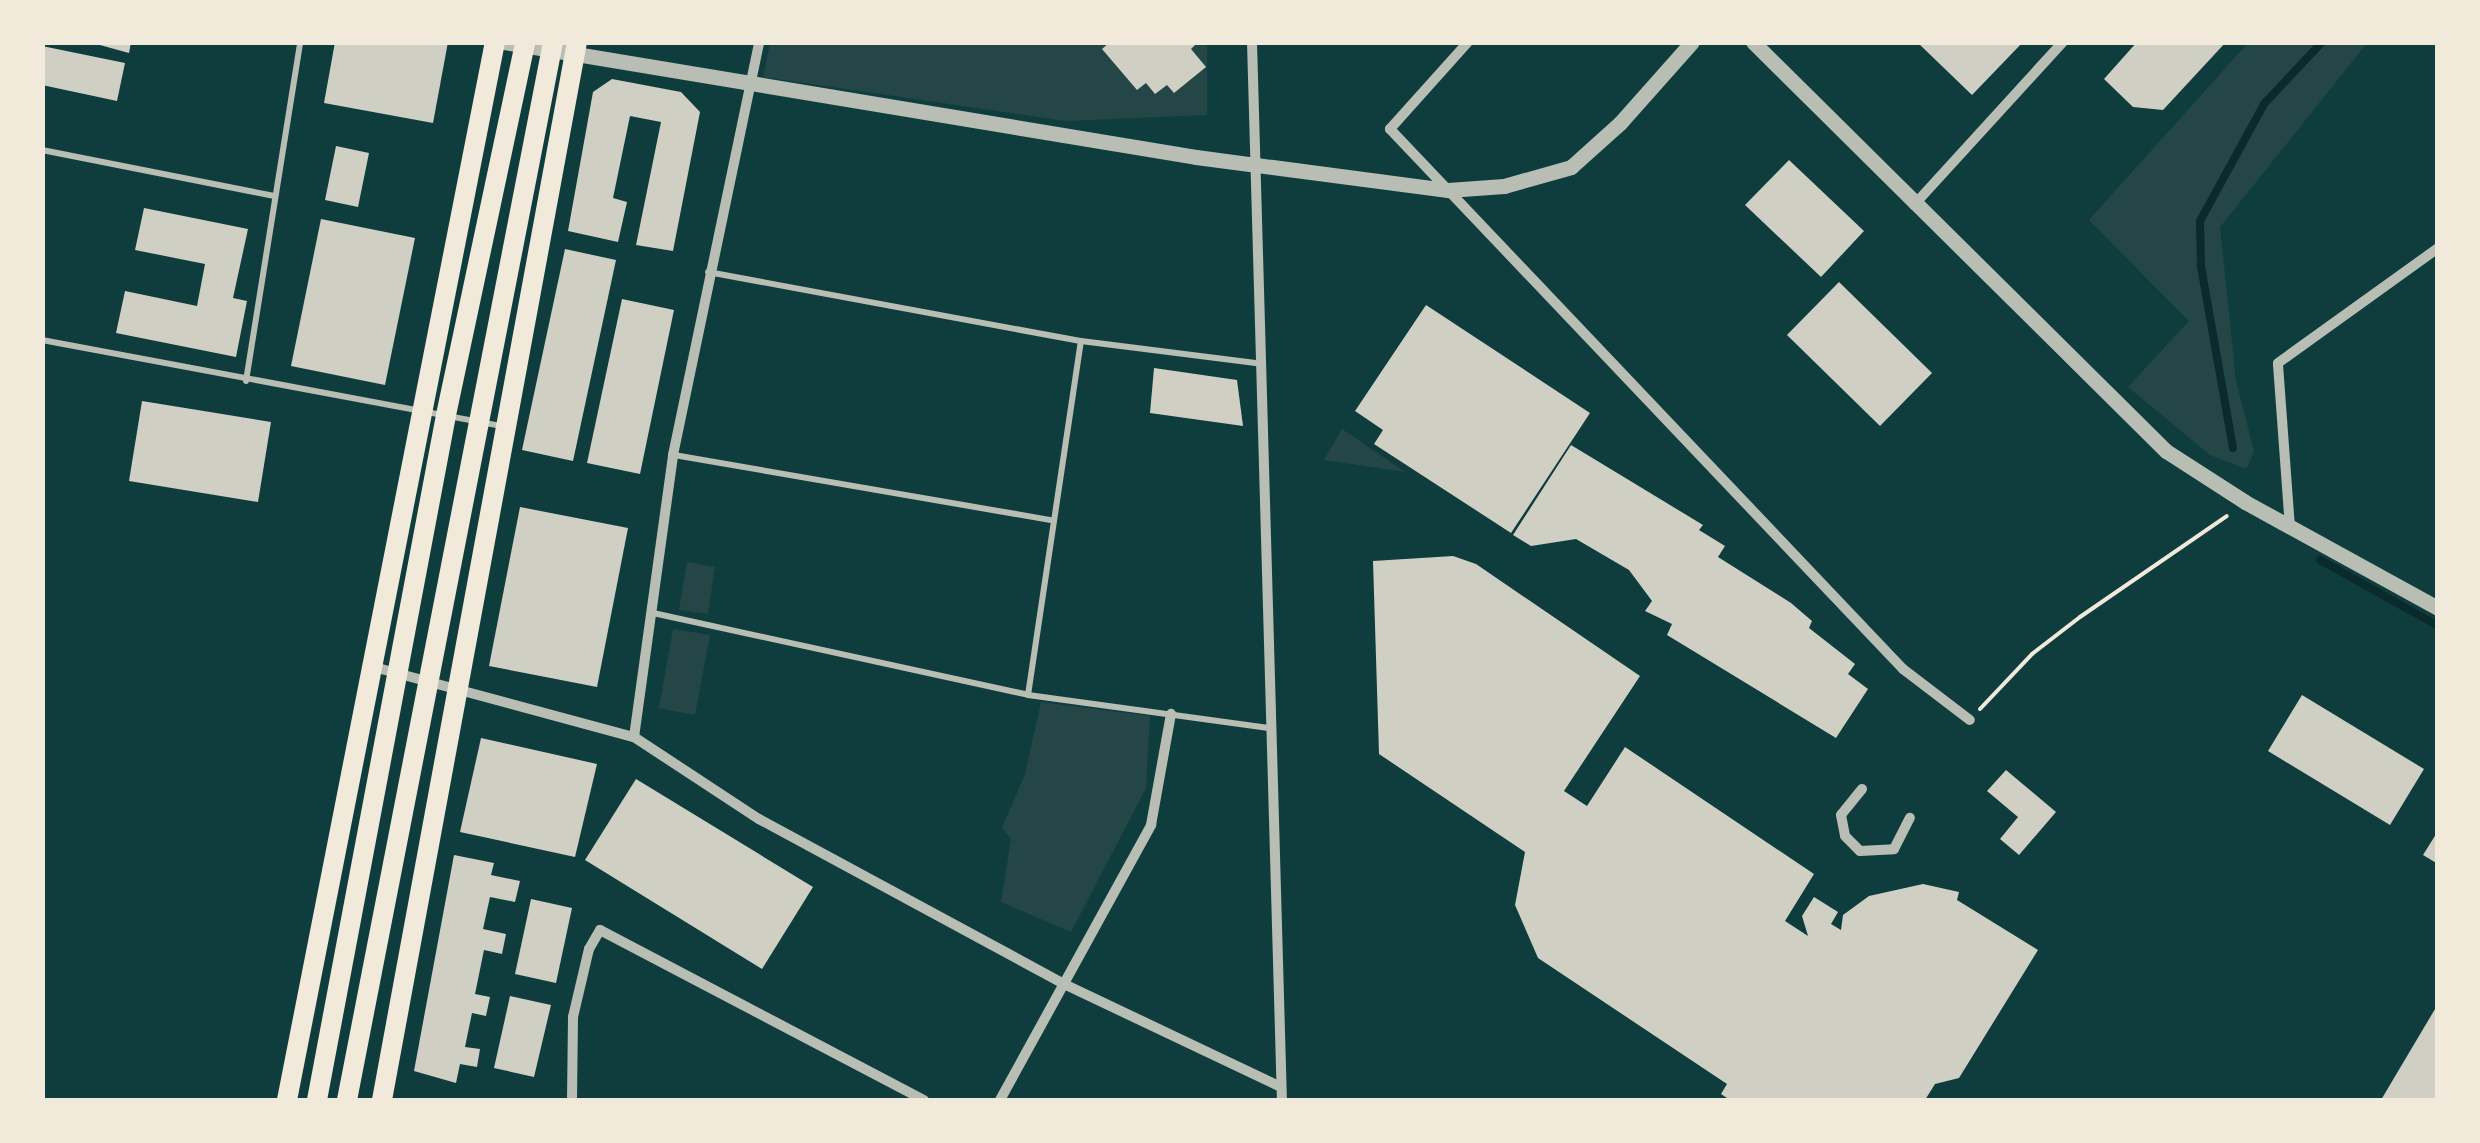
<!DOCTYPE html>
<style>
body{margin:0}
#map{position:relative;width:2480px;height:1143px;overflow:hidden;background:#0f3d3e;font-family:"DM Sans",sans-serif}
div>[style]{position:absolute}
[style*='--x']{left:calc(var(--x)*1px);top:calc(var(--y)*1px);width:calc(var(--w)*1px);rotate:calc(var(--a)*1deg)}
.green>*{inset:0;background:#244646}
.stream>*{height:8px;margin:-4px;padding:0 4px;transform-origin:4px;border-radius:4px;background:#0a2a2b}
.building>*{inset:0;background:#cfcfc3}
.path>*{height:4px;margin:-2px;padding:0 2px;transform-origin:2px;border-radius:2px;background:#f1e9da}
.service>*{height:6px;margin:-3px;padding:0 3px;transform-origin:3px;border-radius:3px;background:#b8beb3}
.minor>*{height:10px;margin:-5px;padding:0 5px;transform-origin:5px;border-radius:5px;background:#b8beb3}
.tertiary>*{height:15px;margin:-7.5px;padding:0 7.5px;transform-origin:7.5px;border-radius:7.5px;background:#b8beb3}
.primary>*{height:20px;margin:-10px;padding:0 10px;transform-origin:10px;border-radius:10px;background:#f1e9da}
span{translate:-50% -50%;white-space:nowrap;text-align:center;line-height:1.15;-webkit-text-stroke:10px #f1e9da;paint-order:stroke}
.frame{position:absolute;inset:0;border:45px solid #f1e9da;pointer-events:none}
</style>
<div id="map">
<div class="green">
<i style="clip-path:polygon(770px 43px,1207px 43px,1207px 115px,1066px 121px,763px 77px)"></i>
<i style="clip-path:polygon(2248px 43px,2367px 43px,2220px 227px,2236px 381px,2254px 451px,2246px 469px,2210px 455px,2128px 387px,2189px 321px,2089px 220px)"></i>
<i style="clip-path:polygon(1342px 429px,1405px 472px,1324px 460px)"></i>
<i style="clip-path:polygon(687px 562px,715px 567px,708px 614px,679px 610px)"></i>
<i style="clip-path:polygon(673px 629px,710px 635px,695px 715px,659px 708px)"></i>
<i style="clip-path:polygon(1041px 702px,1150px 716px,1146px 788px,1071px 932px,1001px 902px,1011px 839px,1002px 828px,1025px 774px)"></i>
</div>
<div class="stream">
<i style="--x:2233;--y:448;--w:185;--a:-100"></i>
<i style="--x:2201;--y:266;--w:45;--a:-91.3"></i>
<i style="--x:2200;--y:221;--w:133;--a:-61.3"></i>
<i style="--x:2264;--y:104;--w:85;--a:-46.9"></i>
<i style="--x:2320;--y:560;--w:135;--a:29.2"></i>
</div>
<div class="building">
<i style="clip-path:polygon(89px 42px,131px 42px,129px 53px)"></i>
<i style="clip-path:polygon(335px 42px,448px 42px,433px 123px,324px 103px)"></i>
<i style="clip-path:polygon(1110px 42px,1198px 42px,1191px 49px,1206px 67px,1174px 93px,1167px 85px,1155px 94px,1146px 83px,1137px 90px,1102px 49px)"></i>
<i style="clip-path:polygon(1917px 42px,2023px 42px,1972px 95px)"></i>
<i style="clip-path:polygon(2137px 42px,2226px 42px,2163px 110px,2133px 107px,2104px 79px)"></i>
<i style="clip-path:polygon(42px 46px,125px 63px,117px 101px,42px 85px)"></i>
<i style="clip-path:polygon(612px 79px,681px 92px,700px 112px,673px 251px,636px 245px,661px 122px,630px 116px,613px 198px,627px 202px,618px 242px,568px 231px,593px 92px)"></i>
<i style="clip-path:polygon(336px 146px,369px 153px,358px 207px,325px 200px)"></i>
<i style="clip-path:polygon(1789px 160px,1864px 231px,1821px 277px,1745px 205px)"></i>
<i style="clip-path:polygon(144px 208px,248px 229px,233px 298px,247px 301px,236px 357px,116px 333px,125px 291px,197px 306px,205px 264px,135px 250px)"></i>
<i style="clip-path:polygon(321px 219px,415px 238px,385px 385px,291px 366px)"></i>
<i style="clip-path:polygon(565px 249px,616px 260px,573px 461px,522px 450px)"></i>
<i style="clip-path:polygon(1839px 282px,1932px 373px,1880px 426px,1787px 335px)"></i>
<i style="clip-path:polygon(622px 299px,674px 310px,640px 474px,587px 463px)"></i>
<i style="clip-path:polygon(1426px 305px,1590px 413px,1511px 533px,1374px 444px,1383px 430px,1355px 411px)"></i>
<i style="clip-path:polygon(1154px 368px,1237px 380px,1243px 426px,1150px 413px)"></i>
<i style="clip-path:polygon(142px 401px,271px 422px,258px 502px,129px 481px)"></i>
<i style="clip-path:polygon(1571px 445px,1703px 525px,1699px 530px,1725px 546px,1718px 557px,1791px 603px,1812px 621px,1809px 628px,1855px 664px,1848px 674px,1868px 689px,1836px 738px,1667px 635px,1672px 624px,1645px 611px,1652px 601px,1629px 570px,1576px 539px,1531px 546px,1513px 535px)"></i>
<i style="clip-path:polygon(520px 507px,628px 528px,597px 687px,489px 666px)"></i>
<i style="clip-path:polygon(1453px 556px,1476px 564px,1640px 676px,1564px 791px,1587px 806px,1625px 747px,1814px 874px,1785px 921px,1808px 936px,1802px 916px,1814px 897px,1838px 912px,1831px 924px,1841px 930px,1843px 915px,1869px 896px,1923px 884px,1959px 892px,1957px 900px,2038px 950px,1959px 1078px,1935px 1084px,1925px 1100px,1730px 1100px,1721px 1094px,1727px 1084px,1538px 958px,1515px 905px,1525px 852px,1379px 754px,1373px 561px)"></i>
<i style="clip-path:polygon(2302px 695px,2424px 769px,2390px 825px,2268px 751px)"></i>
<i style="clip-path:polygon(481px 738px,597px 764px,575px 857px,460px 832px)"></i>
<i style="clip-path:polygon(2006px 770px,2056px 812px,2019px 855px,2000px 839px,2018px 817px,1987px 791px)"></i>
<i style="clip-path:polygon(636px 779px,813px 887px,762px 969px,585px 860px)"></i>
<i style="clip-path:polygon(2438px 831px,2438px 864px,2423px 855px)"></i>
<i style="clip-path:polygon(454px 855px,494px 863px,491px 875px,520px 881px,515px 902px,490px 897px,483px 929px,506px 934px,502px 954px,484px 950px,475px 994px,490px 997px,486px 1016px,472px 1013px,465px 1047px,480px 1049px,477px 1067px,460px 1064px,456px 1083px,414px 1071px)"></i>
<i style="clip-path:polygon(531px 899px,572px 908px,556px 983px,515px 974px)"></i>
<i style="clip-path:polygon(510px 996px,551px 1005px,534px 1077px,494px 1068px)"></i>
<i style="clip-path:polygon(2435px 1009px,2438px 1100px,2381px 1100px)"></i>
</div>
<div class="path">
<i style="--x:1980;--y:709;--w:76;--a:-46.6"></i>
<i style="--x:2032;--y:654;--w:61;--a:-37.6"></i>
<i style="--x:2080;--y:617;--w:178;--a:-34.5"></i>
</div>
<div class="service">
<i style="--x:42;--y:150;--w:237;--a:11.2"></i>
<i style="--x:708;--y:272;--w:379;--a:10.5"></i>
<i style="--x:1081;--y:341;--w:182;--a:7.2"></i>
<i style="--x:42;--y:340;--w:468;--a:10.6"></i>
<i style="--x:246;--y:381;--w:343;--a:-80.9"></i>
<i style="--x:674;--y:455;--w:384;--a:9.8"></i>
<i style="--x:653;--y:613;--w:384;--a:12.3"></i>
<i style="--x:1028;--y:695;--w:243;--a:7.8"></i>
<i style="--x:1028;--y:695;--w:358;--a:-81.5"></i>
</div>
<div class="minor">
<i style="--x:1252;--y:42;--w:1058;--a:88.38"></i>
<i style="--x:1468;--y:42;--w:117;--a:131.9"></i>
<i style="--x:1390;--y:129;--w:745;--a:46.47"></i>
<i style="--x:1903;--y:669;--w:84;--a:37.3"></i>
<i style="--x:1914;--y:205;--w:221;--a:-47.6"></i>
<i style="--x:2290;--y:528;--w:165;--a:-94.2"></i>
<i style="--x:2278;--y:363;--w:197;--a:-35.7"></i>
<i style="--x:374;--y:667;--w:269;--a:15.1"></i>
<i style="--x:634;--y:737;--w:149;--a:33.3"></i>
<i style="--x:759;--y:819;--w:347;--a:28.4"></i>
<i style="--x:1064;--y:984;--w:240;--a:25.4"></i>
<i style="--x:634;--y:737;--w:285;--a:-82.1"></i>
<i style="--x:673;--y:455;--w:422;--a:-78.2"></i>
<i style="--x:1862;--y:789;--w:33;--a:129"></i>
<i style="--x:1841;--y:815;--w:21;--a:79"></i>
<i style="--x:1845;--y:836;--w:21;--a:45"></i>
<i style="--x:1860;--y:851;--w:34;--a:-3"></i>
<i style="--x:1894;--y:849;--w:35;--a:-63"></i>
<i style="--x:572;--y:1100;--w:83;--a:-89.3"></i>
<i style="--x:573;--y:1017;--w:70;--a:-76.8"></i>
<i style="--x:589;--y:949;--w:22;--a:-60"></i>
<i style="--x:600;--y:930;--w:366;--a:27.7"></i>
<i style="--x:1000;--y:1100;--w:314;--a:-61.2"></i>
<i style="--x:1151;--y:825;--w:113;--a:-79.8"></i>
</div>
<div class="tertiary">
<i style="--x:504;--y:42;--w:701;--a:9.44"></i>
<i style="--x:1196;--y:157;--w:254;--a:7.5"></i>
<i style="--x:1448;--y:190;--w:56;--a:-4.1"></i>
<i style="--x:1504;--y:186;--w:70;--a:-15.8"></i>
<i style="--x:1571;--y:167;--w:66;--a:-41.9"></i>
<i style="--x:1620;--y:123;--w:108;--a:-48.4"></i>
<i style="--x:1753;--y:42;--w:581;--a:44.72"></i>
<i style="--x:2166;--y:451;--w:94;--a:32.8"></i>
<i style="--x:2245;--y:502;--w:220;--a:28.8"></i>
</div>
<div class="primary">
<i style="--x:287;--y:1100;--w:1078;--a:-78.88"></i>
<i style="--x:317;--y:1100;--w:697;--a:-79.33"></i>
<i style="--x:446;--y:415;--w:381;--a:-78"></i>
<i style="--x:347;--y:1100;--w:1078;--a:-78.98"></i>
<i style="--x:382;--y:1100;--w:1076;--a:-79.56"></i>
</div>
<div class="frame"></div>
</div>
